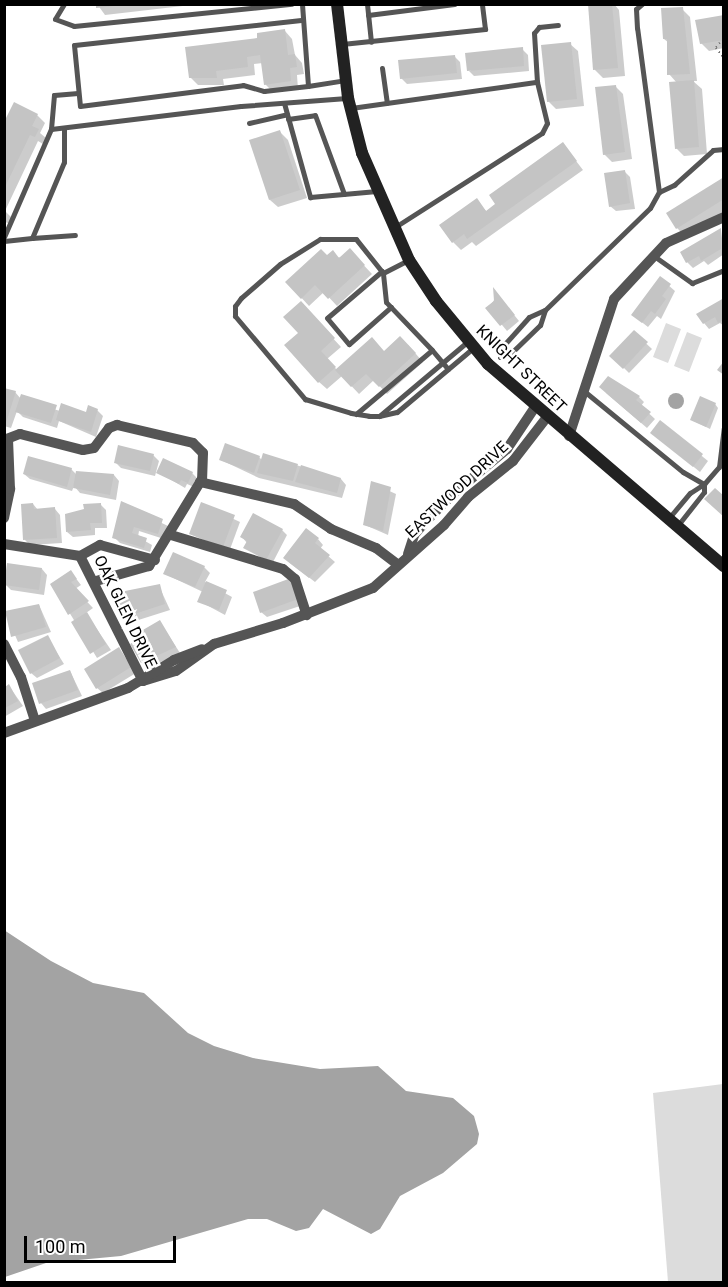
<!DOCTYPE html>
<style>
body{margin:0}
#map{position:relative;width:728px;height:1287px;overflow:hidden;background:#fff;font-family:Roboto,sans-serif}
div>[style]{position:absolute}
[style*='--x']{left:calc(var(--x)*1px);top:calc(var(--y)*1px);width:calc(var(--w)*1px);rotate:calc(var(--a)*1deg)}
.green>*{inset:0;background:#dcdcdc}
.water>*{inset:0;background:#a3a3a3}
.round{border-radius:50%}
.shadow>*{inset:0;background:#0003}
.building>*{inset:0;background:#c4c4c4}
.path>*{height:1.5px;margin-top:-0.75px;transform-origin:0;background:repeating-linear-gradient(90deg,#777 0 1.5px,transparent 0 4.5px)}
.lane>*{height:5px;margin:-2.5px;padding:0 2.5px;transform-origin:2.5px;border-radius:2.5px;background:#555}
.street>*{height:10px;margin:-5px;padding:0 5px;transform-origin:5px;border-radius:5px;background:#555}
.secondary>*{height:12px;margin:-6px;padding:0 6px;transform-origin:6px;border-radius:6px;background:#222}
span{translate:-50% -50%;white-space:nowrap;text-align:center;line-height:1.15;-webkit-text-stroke:5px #fff;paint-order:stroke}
.street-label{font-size:16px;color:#000}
.frame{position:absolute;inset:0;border:6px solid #000;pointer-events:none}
.scale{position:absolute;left:24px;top:1236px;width:152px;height:27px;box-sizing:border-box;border:3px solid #000;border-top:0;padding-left:8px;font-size:18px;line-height:21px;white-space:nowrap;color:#000;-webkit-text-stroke:4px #fff;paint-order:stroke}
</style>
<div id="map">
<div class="green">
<i style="clip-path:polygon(666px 323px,681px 329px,668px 363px,653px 357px)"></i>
<i style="clip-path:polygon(687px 332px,702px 338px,689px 372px,674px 366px)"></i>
<i style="clip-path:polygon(723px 1084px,723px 1282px,668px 1282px,653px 1093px)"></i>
</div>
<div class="water">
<i class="round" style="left:668px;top:393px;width:16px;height:16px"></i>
<i style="clip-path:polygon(4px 930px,51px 961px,93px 983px,144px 993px,188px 1033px,214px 1046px,253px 1058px,320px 1069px,378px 1066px,406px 1091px,453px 1098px,474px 1116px,479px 1134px,477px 1144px,443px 1173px,400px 1196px,380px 1229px,371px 1234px,323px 1209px,309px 1228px,296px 1231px,267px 1219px,248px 1219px,121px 1256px,46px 1263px,5px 1277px)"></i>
</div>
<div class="shadow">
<i style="clip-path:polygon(97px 4px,200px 4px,105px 15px)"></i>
<i style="clip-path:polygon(590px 4px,614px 4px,619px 10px,625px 76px,603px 78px,595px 70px)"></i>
<i style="clip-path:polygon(682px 9px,690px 17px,697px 81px,693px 81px,702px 89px,707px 154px,684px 156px,677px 149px,677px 83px,669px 74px,669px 43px,664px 39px)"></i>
<i style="clip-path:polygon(724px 16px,724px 48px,709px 51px,701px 43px)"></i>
<i style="clip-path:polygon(285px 31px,292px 39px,295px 55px,302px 63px,304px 74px,297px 75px,298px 89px,273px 92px,265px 84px,263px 63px,254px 64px,255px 75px,223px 79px,224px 85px,198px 85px,190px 77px,259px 39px)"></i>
<i style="clip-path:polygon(570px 44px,578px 51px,584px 106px,556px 109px,548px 101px)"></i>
<i style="clip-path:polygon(522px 49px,528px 55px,529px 71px,474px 76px,469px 71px)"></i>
<i style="clip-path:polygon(455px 57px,460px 62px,462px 79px,407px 84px,401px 78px)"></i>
<i style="clip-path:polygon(616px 87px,623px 94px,632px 159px,612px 162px,604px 154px)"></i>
<i style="clip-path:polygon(37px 115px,45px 123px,40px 133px,46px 138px,43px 144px,38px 141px,5px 211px,12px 218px,9px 224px,4px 221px,4px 125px)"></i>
<i style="clip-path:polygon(280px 132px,288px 140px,307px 198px,278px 207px,270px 200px)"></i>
<i style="clip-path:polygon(563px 144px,583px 170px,476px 246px,472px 242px,461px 250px,453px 242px,476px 200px,487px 212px)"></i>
<i style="clip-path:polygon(624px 171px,630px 177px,635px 209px,616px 211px,610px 206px)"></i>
<i style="clip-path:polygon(724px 178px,724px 211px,685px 236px,677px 228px)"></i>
<i style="clip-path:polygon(721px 230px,724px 254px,708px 265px,704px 261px,693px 268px,687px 262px)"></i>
<i style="clip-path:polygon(327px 257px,357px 258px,372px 274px,337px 306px,324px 292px,309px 306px,287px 282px)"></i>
<i style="clip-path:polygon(660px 278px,675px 291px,661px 319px,657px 316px,648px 327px,639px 320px)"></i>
<i style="clip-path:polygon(498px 295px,519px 321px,507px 331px,488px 308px)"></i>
<i style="clip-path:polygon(724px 300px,724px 326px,720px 323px,709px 329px,704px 323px)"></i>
<i style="clip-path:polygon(308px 311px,341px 347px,327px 359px,337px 370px,408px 345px,423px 362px,387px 394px,374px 380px,359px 394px,342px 376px,327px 389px,319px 382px,300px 333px)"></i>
<i style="clip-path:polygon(634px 332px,652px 349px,629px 373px,612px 356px)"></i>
<i style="clip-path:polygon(15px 392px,21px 399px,60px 411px,87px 414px,97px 410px,103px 416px,96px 437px,59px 421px,57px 428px,23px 417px,17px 411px,11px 428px,4px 426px)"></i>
<i style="clip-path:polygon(606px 393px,639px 397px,644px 402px,641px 406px,655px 419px,647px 428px)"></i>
<i style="clip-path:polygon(715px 404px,718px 408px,710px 429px,692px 420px)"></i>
<i style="clip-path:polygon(660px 422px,708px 461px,700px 472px,658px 438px)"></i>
<i style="clip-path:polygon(153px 455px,159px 461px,155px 476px,121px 468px,115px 462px)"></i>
<i style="clip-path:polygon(264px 455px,341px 479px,346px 485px,342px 498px,259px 478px,221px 460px,259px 457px,262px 460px)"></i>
<i style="clip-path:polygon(71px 469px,77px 475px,114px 475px,119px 481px,116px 500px,80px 493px,74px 486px,72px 491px,30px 479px,24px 474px)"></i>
<i style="clip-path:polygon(158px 472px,192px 473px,198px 479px,194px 487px,187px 484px,185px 488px)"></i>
<i style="clip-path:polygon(372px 483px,396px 494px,388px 535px,365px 525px)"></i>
<i style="clip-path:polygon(33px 504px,38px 510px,55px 509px,60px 515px,62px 543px,30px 545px,25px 540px)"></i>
<i style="clip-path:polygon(122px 504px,168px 526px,164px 539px,139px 531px,138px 537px,152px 545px,150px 552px,120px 543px,114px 537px)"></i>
<i style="clip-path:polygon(202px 504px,240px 522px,229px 552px,191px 534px)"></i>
<i style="clip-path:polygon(101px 505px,106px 510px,107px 528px,95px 528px,95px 535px,73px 537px,67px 532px)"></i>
<i style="clip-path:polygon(282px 530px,287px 535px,272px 564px,245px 547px,247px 543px,242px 537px)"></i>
<i style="clip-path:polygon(318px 539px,323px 545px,320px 549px,335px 562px,315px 582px,290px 563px)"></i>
<i style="clip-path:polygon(174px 554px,204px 567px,210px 573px,205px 582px,232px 597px,225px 615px,199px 601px,203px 592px,165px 574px)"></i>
<i style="clip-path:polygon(42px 569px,47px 575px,44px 595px,11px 590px,5px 584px)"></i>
<i style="clip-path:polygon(71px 572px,81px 585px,75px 589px,93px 608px,86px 613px,111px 650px,97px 658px,52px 584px)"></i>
<i style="clip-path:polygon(291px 580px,303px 605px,267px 617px,261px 612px)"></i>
<i style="clip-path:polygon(159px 586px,170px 610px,129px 623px,123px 617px)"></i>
<i style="clip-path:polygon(39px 605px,51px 632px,18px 642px,5px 612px)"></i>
<i style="clip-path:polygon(160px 622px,180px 653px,148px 668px,142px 662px)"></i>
<i style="clip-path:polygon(47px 637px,64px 664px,37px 678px,31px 673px)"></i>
<i style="clip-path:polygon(119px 649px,136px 673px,103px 693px,97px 688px)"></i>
<i style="clip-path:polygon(70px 671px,82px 696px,46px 709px,41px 703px)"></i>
<i style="clip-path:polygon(9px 686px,23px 706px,4px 717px,4px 688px)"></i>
</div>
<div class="building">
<i style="clip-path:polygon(96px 4px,115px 4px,115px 6px,96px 8px)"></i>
<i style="clip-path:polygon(588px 4px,612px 4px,618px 68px,593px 70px)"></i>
<i style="clip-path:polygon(683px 7px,690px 74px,667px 75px,667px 39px,663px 39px,661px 8px)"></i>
<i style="clip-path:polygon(724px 15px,724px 40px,700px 44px,695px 20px)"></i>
<i style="clip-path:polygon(285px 29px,288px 55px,295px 54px,297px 67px,290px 68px,291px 81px,264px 85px,260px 55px,247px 57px,248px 67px,216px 71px,217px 78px,189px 78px,185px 47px,257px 38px,257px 33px)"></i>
<i style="clip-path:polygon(571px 42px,577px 99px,547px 102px,541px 45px)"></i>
<i style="clip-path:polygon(523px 47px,524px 66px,467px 71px,465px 53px)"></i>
<i style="clip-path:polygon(455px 55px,457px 73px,400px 79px,398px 60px)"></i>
<i style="clip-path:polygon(694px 80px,699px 147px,675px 149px,669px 82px)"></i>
<i style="clip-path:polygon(616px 85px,625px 152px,603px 155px,595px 87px)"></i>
<i style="clip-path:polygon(14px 102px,38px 114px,32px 126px,39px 129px,35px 137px,30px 135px,4px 189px,4px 122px)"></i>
<i style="clip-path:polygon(280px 130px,300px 190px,269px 200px,249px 140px)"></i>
<i style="clip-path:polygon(563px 142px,577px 161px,467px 239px,464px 234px,452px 243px,439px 225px,477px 198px,486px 211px,495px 204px,489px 195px)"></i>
<i style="clip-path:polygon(625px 170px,630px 203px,609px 207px,604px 173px)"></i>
<i style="clip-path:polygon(724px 177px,724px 199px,676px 229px,666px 213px)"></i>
<i style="clip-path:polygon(721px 228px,721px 249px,701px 261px,699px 256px,686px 263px,680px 252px)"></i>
<i style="clip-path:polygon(350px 248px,365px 265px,328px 299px,315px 285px,301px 299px,285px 282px,321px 249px,327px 255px,333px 250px,339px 258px)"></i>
<i style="clip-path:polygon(660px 276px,671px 284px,662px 296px,666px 299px,655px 314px,651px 311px,642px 323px,631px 315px)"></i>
<i style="clip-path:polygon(493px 287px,515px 315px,500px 326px,485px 308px,494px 301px)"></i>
<i style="clip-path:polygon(724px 298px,724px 320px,718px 323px,715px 317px,703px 324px,696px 314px)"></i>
<i style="clip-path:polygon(301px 301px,335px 338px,321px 351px,336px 367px,318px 383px,284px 345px,298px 333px,283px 317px)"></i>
<i style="clip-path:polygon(634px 330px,648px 342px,623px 369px,609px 356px)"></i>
<i style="clip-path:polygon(400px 336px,416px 353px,379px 387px,366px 374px,351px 387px,335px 370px,372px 337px,384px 351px)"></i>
<i style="clip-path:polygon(724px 361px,724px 375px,717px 370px)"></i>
<i style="clip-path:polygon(608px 376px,640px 396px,636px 400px,651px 412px,641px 423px,599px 387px)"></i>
<i style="clip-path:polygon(4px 388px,16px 391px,5px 426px,4px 426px)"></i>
<i style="clip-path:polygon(21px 394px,57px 405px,51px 423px,15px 412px)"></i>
<i style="clip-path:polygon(700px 396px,716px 403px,706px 427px,690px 420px)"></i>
<i style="clip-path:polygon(61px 403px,86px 412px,88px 405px,98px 409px,91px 432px,56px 420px)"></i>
<i style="clip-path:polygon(660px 420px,703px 454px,693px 467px,650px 433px)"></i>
<i style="clip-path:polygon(225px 443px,260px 456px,254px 473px,219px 460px)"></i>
<i style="clip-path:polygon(118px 445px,154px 454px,150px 471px,114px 463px)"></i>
<i style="clip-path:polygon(263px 453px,298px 464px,293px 481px,257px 473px)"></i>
<i style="clip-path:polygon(28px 456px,72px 468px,67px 487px,23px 474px)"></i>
<i style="clip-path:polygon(163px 458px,193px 472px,188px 483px,181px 480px,179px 484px,156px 473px)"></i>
<i style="clip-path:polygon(301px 465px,341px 478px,337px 493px,295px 482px)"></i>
<i style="clip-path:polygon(76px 471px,114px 474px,110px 495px,73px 488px)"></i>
<i style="clip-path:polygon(371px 481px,391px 487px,383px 531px,363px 525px)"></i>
<i style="clip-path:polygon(715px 488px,724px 496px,724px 517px,704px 499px)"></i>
<i style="clip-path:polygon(121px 501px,163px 519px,158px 534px,134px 527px,132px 533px,147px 538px,144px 548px,112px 538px)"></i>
<i style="clip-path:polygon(201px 502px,235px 515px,223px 547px,189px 534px)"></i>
<i style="clip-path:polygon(33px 503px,34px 509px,55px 507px,57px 538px,23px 540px,21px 504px)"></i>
<i style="clip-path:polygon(101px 503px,102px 523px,90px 523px,91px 530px,66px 532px,65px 514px,84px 509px,83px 504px)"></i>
<i style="clip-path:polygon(253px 513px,283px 529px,266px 560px,243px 548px,247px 541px,240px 537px)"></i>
<i style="clip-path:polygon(306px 528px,319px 538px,315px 543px,330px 555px,309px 578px,283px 558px)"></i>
<i style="clip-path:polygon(173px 552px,205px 566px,195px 587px,163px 574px)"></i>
<i style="clip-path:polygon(7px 563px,42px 568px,39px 590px,4px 585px)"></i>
<i style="clip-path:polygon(71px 570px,77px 579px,71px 582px,89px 601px,68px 615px,50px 584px)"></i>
<i style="clip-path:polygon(291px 578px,298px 599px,260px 613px,253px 592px)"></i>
<i style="clip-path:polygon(206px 581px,227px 590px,219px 610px,197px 602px)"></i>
<i style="clip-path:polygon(160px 584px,165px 604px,122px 618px,115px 593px)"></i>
<i style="clip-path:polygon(39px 604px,46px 627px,11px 637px,5px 611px)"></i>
<i style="clip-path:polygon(87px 612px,106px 644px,90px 654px,71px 622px)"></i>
<i style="clip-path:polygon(160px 620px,176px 647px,141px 663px,130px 644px,139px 639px,136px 634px)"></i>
<i style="clip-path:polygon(48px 635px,60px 658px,30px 674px,18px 650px)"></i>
<i style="clip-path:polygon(119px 647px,131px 667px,96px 689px,84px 669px)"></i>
<i style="clip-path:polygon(70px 670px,78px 690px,39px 704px,32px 683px)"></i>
<i style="clip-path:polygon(9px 684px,18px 701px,5px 708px,5px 687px)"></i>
</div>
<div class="path">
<i style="--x:720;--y:43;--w:6;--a:129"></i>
<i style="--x:716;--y:48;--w:13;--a:51"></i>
</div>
<div class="lane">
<i style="--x:64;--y:4;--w:17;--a:121"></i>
<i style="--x:55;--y:19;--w:20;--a:20"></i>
<i style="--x:74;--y:26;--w:219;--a:-5.8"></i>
<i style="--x:302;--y:4;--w:82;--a:85.8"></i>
<i style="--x:308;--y:86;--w:36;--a:-9"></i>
<i style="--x:367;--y:4;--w:38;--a:84"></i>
<i style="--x:368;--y:15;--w:87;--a:-7.3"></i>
<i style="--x:301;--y:20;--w:228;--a:173.7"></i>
<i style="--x:74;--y:45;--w:61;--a:84.4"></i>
<i style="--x:80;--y:106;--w:164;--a:-7.3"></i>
<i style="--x:243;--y:85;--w:22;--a:16"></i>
<i style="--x:264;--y:91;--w:44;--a:-6.5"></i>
<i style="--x:342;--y:44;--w:144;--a:-6"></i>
<i style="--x:485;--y:29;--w:25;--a:-97"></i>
<i style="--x:382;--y:68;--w:35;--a:82"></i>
<i style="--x:284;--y:103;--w:98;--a:74.5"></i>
<i style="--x:310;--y:197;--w:67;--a:-5.1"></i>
<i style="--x:351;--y:108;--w:188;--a:-8"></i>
<i style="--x:288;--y:119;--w:27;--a:-8"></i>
<i style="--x:315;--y:115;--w:84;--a:69.8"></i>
<i style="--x:249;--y:123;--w:39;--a:-13"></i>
<i style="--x:51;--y:129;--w:191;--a:-6.9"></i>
<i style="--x:241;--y:106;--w:106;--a:-4.3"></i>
<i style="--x:659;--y:192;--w:17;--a:-25"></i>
<i style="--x:674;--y:185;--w:52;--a:-41.9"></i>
<i style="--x:713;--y:150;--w:11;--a:-5"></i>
<i style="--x:395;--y:227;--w:174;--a:-32.6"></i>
<i style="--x:542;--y:133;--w:11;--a:-63"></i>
<i style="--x:547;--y:123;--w:42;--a:-103.7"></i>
<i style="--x:537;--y:82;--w:49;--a:-93.5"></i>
<i style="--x:534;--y:33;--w:8;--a:-50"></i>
<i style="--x:539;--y:27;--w:19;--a:-6"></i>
<i style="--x:4;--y:237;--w:118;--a:-66.5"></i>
<i style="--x:51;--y:129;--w:34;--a:-85"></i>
<i style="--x:54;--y:95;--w:24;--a:-5"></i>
<i style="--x:32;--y:238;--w:43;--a:-4"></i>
<i style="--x:4;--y:241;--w:28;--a:-6"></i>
<i style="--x:32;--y:238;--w:82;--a:-67.2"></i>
<i style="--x:64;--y:162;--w:33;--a:-90"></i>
<i style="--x:654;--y:256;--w:47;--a:35.4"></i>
<i style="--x:692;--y:283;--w:35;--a:-22"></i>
<i style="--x:382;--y:271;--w:72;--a:139.5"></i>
<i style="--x:327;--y:318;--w:34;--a:50"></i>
<i style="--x:349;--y:344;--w:56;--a:-41.4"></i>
<i style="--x:383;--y:273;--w:29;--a:-27"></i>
<i style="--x:545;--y:310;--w:16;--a:108"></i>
<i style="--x:540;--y:325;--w:43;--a:135.9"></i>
<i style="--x:509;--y:355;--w:9;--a:167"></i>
<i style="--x:500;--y:357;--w:10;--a:-79"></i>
<i style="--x:502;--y:347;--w:40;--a:-48"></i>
<i style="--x:529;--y:317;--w:17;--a:-24"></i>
<i style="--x:545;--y:310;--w:146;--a:-44.2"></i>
<i style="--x:650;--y:208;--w:18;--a:-61"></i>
<i style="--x:659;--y:192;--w:165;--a:-97.6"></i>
<i style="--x:637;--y:28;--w:19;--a:-93"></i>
<i style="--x:636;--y:9;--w:8;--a:-40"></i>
<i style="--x:467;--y:342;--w:115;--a:139.9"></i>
<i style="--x:379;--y:416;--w:18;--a:-13"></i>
<i style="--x:397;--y:412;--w:99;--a:-40.1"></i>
<i style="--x:432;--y:350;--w:25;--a:50"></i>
<i style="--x:584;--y:391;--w:128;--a:39.3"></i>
<i style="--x:683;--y:472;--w:24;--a:30"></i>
<i style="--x:704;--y:484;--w:23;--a:-49"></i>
<i style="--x:719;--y:467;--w:39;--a:-83"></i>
<i style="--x:356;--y:414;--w:99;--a:-40.1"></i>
<i style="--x:432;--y:350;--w:66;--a:-133.8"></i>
<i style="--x:386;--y:302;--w:29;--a:-96"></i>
<i style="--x:383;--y:273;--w:43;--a:-128.5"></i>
<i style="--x:356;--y:239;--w:36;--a:180"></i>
<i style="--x:320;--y:239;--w:47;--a:148"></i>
<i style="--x:280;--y:264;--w:52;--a:138.9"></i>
<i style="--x:241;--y:298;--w:10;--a:127"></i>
<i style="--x:235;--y:306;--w:10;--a:90"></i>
<i style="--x:235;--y:316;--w:109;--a:49.9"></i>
<i style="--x:305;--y:399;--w:48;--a:16.9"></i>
<i style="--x:351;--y:413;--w:18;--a:9"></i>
<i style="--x:369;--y:416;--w:10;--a:0"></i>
<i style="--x:668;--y:519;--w:34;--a:-50"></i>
<i style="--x:690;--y:493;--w:17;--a:-33"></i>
<i style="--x:704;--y:484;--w:8;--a:90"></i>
<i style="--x:704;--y:492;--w:42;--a:128.2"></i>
</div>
<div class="street">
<i style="--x:569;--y:436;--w:144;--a:-71.8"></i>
<i style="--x:614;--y:299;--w:76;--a:-47.1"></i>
<i style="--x:666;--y:243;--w:64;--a:-24.1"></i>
<i style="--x:4;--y:440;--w:17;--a:-21"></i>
<i style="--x:20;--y:434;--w:65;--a:14.3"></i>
<i style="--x:83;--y:450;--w:11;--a:-10"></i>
<i style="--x:94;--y:448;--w:25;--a:-53"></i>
<i style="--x:109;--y:428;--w:9;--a:-21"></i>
<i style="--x:117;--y:425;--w:78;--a:13.3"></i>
<i style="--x:193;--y:443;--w:14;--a:45"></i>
<i style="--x:203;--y:453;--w:26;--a:92"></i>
<i style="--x:202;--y:479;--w:102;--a:121.3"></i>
<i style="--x:149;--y:566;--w:55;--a:164.2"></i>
<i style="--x:200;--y:482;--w:97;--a:13.2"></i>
<i style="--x:294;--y:504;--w:45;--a:34"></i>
<i style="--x:331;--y:529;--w:49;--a:22.9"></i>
<i style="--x:376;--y:548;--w:26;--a:37"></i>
<i style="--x:4;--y:518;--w:30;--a:-78"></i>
<i style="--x:10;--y:489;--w:50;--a:-92.3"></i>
<i style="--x:171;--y:535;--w:117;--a:16.9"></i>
<i style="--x:283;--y:569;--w:16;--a:40"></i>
<i style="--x:295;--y:579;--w:38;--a:72"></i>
<i style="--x:4;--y:544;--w:77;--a:9"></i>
<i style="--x:80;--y:556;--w:140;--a:63.3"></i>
<i style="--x:408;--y:554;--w:20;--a:-72"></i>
<i style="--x:414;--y:535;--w:17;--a:-50"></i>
<i style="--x:425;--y:522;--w:40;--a:-45"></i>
<i style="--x:453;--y:494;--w:70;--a:-39.8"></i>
<i style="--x:507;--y:449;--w:50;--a:-56.3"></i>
<i style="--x:80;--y:556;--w:23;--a:-29"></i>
<i style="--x:100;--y:545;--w:57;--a:15.3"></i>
<i style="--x:4;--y:644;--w:37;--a:63"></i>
<i style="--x:21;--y:677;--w:46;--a:72.3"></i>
<i style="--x:143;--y:681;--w:34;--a:-17"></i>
<i style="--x:176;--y:671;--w:47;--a:-35.4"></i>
<i style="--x:214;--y:644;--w:72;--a:-16.9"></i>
<i style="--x:283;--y:623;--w:97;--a:-21.3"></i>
<i style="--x:373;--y:588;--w:95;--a:-41.6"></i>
<i style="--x:444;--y:525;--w:37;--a:-49"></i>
<i style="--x:468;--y:497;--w:58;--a:-38.7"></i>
<i style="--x:513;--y:461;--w:56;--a:-52.3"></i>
<i style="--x:4;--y:733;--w:132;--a:-19.9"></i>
<i style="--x:128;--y:688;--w:54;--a:-31.3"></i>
<i style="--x:174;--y:660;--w:30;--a:-21"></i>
</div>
<div class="secondary">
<i style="--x:337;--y:4;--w:95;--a:83.3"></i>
<i style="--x:348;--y:98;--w:57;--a:75.7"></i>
<i style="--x:362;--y:153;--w:117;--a:66.3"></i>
<i style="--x:409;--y:260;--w:49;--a:56.6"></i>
<i style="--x:436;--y:301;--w:82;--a:50.5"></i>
<i style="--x:488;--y:364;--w:311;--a:40.6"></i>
</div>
<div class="street-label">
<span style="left:521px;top:369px;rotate:44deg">KNIGHT STREET</span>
<span style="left:457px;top:490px;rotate:-43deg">EASTWOOD DRIVE</span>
<span style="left:125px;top:612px;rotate:64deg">OAK GLEN DRIVE</span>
</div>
<div class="frame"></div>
<div class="scale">100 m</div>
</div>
